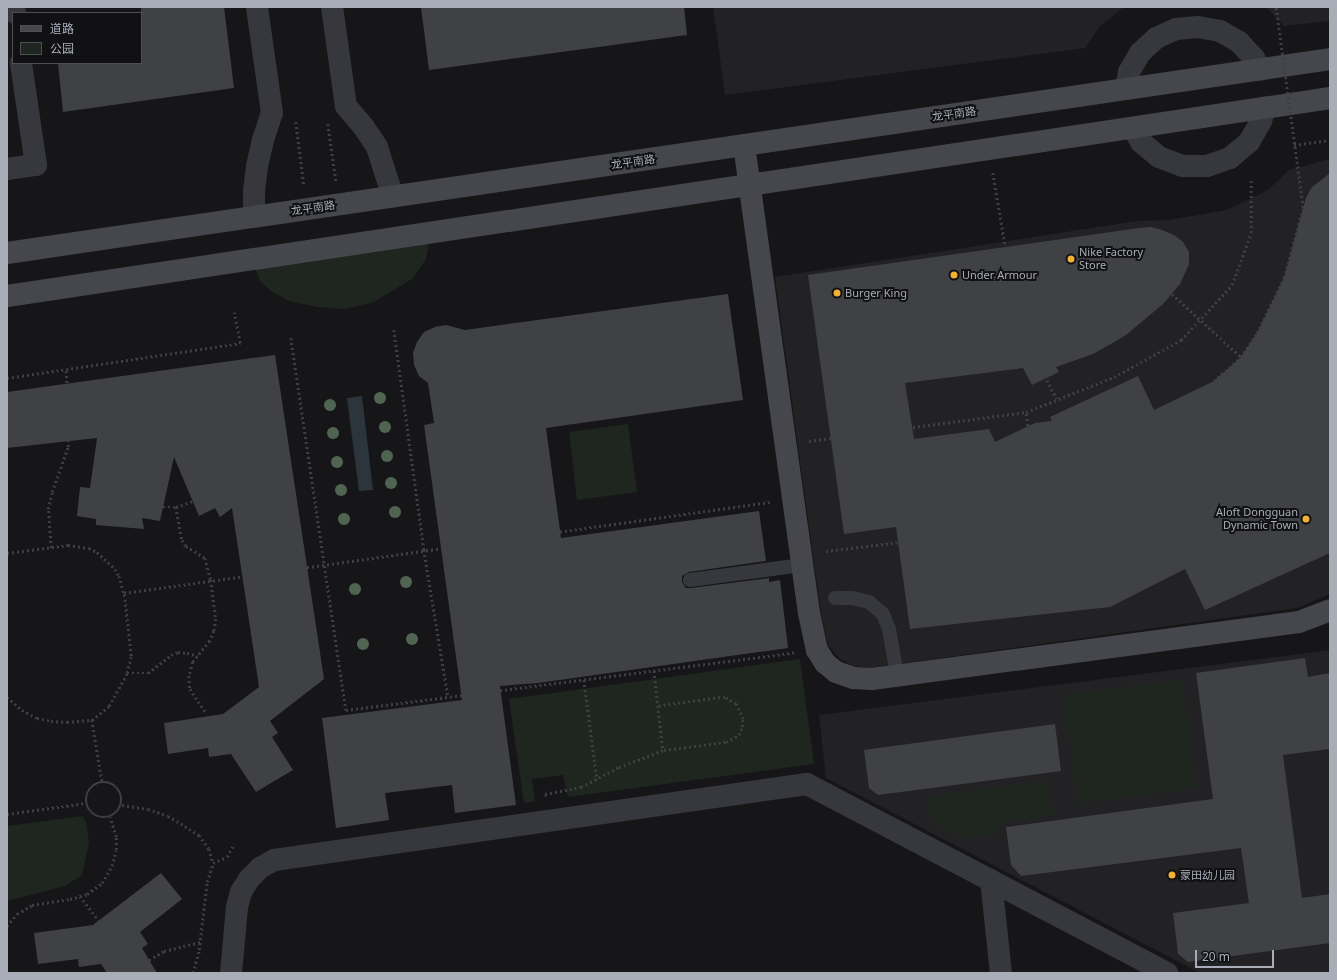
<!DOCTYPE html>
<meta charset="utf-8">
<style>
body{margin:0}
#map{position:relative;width:1337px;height:980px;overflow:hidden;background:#161618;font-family:"Noto Sans","Noto Sans SC",sans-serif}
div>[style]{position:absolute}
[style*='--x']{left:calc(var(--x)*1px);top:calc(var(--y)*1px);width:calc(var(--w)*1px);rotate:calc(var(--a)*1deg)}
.built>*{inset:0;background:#222225}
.green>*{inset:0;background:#1e261f}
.water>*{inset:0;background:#2c353c}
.building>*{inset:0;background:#404145}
.path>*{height:2.5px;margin-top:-1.25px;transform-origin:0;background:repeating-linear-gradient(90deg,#3d3f44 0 2px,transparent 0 5px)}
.path>.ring{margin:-1.25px;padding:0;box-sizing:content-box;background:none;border:2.5px solid #3d3f44;border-radius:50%}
.lane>*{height:14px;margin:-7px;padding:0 7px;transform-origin:7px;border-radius:7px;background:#37383d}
.street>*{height:22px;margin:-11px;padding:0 11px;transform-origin:11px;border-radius:11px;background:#37383d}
.secondary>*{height:22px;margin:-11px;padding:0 11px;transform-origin:11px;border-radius:11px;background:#45474d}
.path-bridge>*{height:2.5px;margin-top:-1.25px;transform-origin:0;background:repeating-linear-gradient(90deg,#3d3f44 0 2px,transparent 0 5px)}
.trees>*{width:12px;height:12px;margin:-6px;border-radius:50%;background:#506452}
.dots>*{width:11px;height:11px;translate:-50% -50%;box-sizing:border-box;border:2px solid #111113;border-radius:50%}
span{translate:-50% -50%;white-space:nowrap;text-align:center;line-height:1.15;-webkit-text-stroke:4px #111113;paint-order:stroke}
.street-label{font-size:11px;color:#a8adb8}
.poi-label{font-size:11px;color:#a8adb8}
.left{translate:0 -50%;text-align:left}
.right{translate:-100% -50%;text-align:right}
.frame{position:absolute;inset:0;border:8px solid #a8adb8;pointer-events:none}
.legend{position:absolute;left:12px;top:12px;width:130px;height:52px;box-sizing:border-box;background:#111113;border:1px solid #4d4f55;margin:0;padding:5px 7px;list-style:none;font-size:12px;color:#a8adb8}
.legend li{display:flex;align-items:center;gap:8px;height:20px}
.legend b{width:20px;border:1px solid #4d4f55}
.scale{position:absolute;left:1195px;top:950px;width:79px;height:18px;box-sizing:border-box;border:2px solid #a8adb8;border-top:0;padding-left:5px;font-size:12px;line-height:14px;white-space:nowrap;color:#a8adb8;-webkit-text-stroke:3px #111113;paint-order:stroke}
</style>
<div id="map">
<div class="built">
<i style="clip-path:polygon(713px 7px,1124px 7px,1100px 26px,1085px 48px,725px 95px)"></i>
<i style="clip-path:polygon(1266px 7px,1330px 7px,1330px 21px,1284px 26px)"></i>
<i style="clip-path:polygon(1330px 159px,1330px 594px,1297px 608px,870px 668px,853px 666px,840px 659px,828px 645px,821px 614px,775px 277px,1137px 221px,1169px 220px,1227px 210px,1268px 190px,1289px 170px)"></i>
<i style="clip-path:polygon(1330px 650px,1330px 973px,1200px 973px,826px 778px,819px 715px)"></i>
</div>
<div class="green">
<i style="clip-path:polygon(429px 242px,426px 259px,412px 279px,372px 303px,345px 309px,317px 307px,289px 301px,271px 291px,260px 281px,255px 268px)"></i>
<i style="clip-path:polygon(628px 424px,637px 492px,577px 500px,569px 432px)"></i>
<i style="clip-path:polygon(800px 659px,814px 764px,568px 797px,563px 775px,532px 779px,535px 801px,524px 803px,509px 699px)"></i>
<i style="clip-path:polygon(1182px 679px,1197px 788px,1078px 804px,1063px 695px)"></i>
<i style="clip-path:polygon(1048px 780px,1053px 816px,997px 823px,999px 834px,962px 839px,932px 822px,928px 796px)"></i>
<i style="clip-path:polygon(83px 816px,87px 825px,89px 843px,82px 875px,65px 886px,7px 901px,7px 826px)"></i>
</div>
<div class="water">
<i style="clip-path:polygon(362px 396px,373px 490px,359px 491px,347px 398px)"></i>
</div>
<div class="building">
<i style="clip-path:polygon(141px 7px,224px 7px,234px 88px,63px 112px,58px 63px,141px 63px)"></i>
<i style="clip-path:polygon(421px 7px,684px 7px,687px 35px,429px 70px)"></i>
<i style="clip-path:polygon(1330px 173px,1330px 553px,1205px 610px,1185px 569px,1110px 607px,910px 629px,896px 527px,844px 534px,808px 275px,1139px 228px,1151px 227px,1162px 230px,1174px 235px,1183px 242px,1189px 252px,1189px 264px,1180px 284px,1163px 304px,1126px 335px,1109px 345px,1093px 354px,1056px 367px,1059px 372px,1032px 385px,1023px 368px,905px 383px,914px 439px,989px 429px,995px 442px,1035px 423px,1052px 421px,1050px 417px,1138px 376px,1154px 410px,1214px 381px,1241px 357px,1257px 333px,1284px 278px,1306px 198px,1311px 188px)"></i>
<i style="clip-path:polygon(728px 294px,743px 400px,546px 428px,561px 538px,759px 511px,766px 561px,689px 572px,682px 576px,682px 582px,686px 588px,691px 588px,769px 578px,769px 582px,780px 580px,788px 648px,538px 683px,500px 686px,516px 805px,455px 813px,452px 785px,385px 793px,389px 820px,336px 828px,322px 718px,462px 700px,424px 425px,434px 423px,428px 383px,419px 376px,414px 365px,413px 353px,417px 342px,424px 332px,435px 327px,446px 325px,465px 330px)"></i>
<i style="clip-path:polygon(275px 355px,324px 679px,270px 721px,278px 733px,272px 737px,293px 770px,256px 792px,231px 754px,209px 757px,208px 748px,168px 754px,164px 723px,223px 714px,259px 687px,232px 508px,220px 517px,215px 508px,199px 516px,174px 457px,160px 521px,142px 518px,144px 529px,96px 525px,96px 519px,77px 516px,80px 487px,90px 488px,97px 438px,7px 448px,7px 392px)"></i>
<i style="clip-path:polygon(1305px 658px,1308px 677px,1330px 673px,1330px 749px,1283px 755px,1302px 898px,1330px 894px,1330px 943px,1188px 962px,1178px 954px,1173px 913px,1249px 903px,1241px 848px,1021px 876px,1011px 865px,1006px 827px,1213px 799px,1196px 673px)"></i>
<i style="clip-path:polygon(1055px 724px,1061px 771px,878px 795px,869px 788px,864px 750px)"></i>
<i style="clip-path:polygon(161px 873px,182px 899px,140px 932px,148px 944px,142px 948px,157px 973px,107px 973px,101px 964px,79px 967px,78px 959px,38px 964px,34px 933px,93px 925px)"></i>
</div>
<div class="path">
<i style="--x:296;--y:122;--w:64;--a:82.8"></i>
<i style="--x:328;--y:124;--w:58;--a:82"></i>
<i style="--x:1294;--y:145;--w:36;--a:-8"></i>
<i style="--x:993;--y:173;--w:156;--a:80.4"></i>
<i style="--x:1019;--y:327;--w:81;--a:62.2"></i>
<i style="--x:394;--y:330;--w:222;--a:82.2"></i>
<i style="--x:424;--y:550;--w:149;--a:80.7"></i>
<i style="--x:291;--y:338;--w:376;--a:81.6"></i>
<i style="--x:346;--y:710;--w:452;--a:-7.3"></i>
<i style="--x:7;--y:378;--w:236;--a:-8.5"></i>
<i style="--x:240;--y:343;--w:31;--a:-101"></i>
<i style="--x:809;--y:441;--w:219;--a:-7.6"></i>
<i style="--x:1026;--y:412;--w:95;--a:-21.7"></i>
<i style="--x:1114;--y:377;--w:77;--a:-28.9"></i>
<i style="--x:1181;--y:340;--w:75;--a:-47.2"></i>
<i style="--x:1232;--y:285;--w:55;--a:-69.9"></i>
<i style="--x:1251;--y:233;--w:52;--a:-90"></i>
<i style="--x:163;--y:507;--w:13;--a:0"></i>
<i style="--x:176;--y:507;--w:18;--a:-19"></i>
<i style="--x:176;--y:507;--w:34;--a:80"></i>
<i style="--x:182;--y:540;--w:7;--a:56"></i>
<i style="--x:186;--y:546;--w:22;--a:32"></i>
<i style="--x:205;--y:558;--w:23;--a:75"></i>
<i style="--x:211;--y:580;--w:39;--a:83"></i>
<i style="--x:216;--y:619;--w:12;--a:99"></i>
<i style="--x:214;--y:631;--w:11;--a:112"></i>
<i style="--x:210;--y:641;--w:27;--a:129"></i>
<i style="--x:193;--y:662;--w:15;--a:106"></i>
<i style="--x:189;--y:676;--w:13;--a:86"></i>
<i style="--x:190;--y:689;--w:29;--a:56"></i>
<i style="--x:51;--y:548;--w:39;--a:-94"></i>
<i style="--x:48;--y:509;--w:17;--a:-77"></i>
<i style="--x:52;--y:492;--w:48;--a:-70.4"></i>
<i style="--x:68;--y:447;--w:39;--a:-89"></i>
<i style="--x:69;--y:408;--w:38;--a:-95"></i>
<i style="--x:826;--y:551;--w:216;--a:-6.9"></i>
<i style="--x:1040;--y:525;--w:114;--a:-97.1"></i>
<i style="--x:7;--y:553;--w:62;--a:-7.5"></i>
<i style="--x:68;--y:545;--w:21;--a:8"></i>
<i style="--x:89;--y:548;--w:9;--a:27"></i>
<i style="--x:97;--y:552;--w:25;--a:43"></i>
<i style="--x:115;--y:569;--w:8;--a:60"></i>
<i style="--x:119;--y:576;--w:18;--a:74"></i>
<i style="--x:124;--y:593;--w:652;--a:-8.02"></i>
<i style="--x:654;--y:671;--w:80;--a:83.5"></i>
<i style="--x:127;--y:673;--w:21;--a:0"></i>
<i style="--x:148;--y:673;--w:29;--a:-38"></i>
<i style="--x:171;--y:655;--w:8;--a:-23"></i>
<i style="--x:178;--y:652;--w:9;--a:6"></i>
<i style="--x:187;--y:653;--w:11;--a:15"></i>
<i style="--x:584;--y:680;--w:100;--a:82.5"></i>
<i style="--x:7;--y:697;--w:20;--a:41"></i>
<i style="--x:22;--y:710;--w:17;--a:28"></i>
<i style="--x:37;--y:718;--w:14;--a:12"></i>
<i style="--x:51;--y:721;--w:16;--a:4"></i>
<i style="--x:67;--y:722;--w:25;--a:-5"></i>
<i style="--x:92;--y:720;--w:22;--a:-39"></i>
<i style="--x:109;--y:706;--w:38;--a:-61"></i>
<i style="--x:127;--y:673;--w:17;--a:-77"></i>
<i style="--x:131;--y:656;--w:63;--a:-96.3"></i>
<i style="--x:92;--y:720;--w:62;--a:80.7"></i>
<i class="ring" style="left:86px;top:782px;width:33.5px;height:33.5px"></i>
<i style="--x:546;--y:796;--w:2;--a:-117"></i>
<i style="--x:545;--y:794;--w:37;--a:-11"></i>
<i style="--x:581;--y:787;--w:43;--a:-27.8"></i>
<i style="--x:619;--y:767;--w:48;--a:-20.7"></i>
<i style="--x:664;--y:750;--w:63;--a:-7.4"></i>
<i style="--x:726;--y:742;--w:15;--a:-28"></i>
<i style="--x:739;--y:735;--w:9;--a:-69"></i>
<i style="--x:742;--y:727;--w:8;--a:-83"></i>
<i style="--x:743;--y:719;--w:17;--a:-115"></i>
<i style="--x:736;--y:704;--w:13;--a:-148"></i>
<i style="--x:725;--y:697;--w:68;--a:172.3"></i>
<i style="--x:122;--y:805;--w:26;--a:9"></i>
<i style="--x:148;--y:809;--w:21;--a:19"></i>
<i style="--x:168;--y:816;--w:20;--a:30"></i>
<i style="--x:185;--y:826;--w:17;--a:33"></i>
<i style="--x:199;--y:835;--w:17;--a:54"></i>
<i style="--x:209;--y:849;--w:15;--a:74"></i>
<i style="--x:7;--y:814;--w:80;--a:-7.9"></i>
<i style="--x:80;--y:896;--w:31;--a:53"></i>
<i style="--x:7;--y:926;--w:16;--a:-50"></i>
<i style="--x:17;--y:914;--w:17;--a:-31"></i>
<i style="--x:32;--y:905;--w:38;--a:-9"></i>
<i style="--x:70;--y:899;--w:18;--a:-16"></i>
<i style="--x:87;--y:894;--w:19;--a:-36"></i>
<i style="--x:102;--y:883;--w:20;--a:-60"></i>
<i style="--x:112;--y:866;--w:16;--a:-76"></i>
<i style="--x:116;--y:850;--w:13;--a:-90"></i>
<i style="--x:116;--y:837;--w:21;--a:-107"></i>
<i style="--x:149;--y:960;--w:17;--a:-31"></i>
<i style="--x:164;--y:951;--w:37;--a:-14"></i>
<i style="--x:193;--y:973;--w:24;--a:-75"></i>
<i style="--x:199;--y:950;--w:68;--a:-83.3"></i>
<i style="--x:207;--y:882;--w:20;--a:-72"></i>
<i style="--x:213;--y:863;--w:15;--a:-23"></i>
<i style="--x:227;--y:857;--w:15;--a:-62"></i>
</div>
<div class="lane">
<i style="--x:690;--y:580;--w:113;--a:-7.6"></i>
<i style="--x:835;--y:598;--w:17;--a:0"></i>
<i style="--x:852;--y:598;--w:17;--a:13"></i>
<i style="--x:869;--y:602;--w:18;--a:41"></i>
<i style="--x:883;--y:614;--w:16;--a:68"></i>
<i style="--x:889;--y:629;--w:47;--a:80.1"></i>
</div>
<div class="street">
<i style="--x:14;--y:7;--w:6;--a:81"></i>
<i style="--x:332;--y:7;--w:100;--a:82"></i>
<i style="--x:346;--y:106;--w:26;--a:50"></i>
<i style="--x:363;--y:126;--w:25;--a:56"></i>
<i style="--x:377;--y:147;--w:52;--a:72.3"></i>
<i style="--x:1126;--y:89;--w:17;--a:-80"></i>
<i style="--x:1129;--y:72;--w:22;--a:-60"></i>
<i style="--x:1140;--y:53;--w:22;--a:-43"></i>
<i style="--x:1156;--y:38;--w:22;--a:-24"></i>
<i style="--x:1176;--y:29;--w:22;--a:-5"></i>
<i style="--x:1198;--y:27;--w:22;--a:10"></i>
<i style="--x:1220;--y:31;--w:22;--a:30"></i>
<i style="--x:1239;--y:42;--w:22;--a:47"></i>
<i style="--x:1254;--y:58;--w:13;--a:63"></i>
<i style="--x:1133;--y:128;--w:16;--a:60"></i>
<i style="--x:1141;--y:142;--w:23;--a:40"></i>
<i style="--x:1159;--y:157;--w:26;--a:21"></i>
<i style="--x:1183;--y:166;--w:24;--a:0"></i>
<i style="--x:1207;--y:166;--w:24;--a:-19"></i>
<i style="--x:1230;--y:158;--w:25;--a:-40"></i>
<i style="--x:1249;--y:142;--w:24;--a:-60"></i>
<i style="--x:1261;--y:121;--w:14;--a:-73"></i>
<i style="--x:7;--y:169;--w:29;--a:-8"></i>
<i style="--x:36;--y:165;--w:103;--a:-98.4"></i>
<i style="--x:254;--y:217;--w:26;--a:-90"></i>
<i style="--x:254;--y:191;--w:25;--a:-83"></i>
<i style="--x:257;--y:166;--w:27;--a:-77"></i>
<i style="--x:263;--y:140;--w:28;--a:-72"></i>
<i style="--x:272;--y:113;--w:107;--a:-98.1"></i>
<i style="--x:991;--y:880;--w:94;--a:83.9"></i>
<i style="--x:231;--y:973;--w:66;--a:-84.8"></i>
<i style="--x:237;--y:907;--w:16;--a:-75"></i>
<i style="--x:241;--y:892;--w:15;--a:-58"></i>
<i style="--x:249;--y:879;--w:16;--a:-45"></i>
<i style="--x:260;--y:868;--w:16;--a:-30"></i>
<i style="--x:274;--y:860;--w:538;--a:-8.12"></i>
<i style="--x:807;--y:784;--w:407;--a:27.7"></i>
</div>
<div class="secondary">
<i style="--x:744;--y:145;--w:472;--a:82.1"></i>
<i style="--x:809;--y:613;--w:38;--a:78"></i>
<i style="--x:817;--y:650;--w:15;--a:58"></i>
<i style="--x:825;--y:663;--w:14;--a:39"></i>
<i style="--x:836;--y:672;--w:18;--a:19"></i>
<i style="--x:853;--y:678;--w:19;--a:3"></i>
<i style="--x:872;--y:679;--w:431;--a:-7.6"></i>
<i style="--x:1299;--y:622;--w:33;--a:-21"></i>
<i style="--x:7;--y:253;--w:1337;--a:-8.34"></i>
<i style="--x:7;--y:296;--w:1338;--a:-8.51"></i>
</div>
<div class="path-bridge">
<i style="--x:1172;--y:294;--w:93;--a:42.4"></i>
<i style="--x:1214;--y:381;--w:36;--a:-42"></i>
<i style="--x:1241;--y:357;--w:29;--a:-56"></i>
<i style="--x:1257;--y:333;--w:61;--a:-63.9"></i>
<i style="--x:1284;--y:278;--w:73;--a:-74.8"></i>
<i style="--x:1303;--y:208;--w:203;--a:-97.7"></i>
</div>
<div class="trees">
<i style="left:380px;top:398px"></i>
<i style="left:330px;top:405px"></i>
<i style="left:385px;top:427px"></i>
<i style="left:333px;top:433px"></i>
<i style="left:387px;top:456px"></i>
<i style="left:337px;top:462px"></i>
<i style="left:391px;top:483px"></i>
<i style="left:341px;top:490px"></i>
<i style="left:395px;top:512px"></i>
<i style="left:344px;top:519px"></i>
<i style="left:406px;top:582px"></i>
<i style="left:355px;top:589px"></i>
<i style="left:412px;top:639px"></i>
<i style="left:363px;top:644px"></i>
</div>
<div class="dots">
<i style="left:1071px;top:259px;background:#f2b134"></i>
<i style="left:954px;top:275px;background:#f2b134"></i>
<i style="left:837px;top:293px;background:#f2b134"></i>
<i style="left:1306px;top:519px;background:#f2b134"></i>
<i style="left:1172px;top:875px;background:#f2b134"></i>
</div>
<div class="street-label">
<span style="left:954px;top:114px;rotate:-8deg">龙平南路</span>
<span style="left:633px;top:162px;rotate:-8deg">龙平南路</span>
<span style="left:313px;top:208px;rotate:-8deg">龙平南路</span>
</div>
<div class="poi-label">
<span class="left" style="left:1079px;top:259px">Nike Factory<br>Store</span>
<span class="left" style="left:962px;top:275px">Under Armour</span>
<span class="left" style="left:845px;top:293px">Burger King</span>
<span class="right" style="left:1298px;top:519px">Aloft Dongguan<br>Dynamic Town</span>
<span class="left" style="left:1180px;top:875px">蒙田幼儿园</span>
</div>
<div class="frame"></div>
<ul class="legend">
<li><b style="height:5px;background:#45474d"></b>道路</li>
<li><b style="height:11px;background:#1e261f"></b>公园</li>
</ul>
<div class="scale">20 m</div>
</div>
